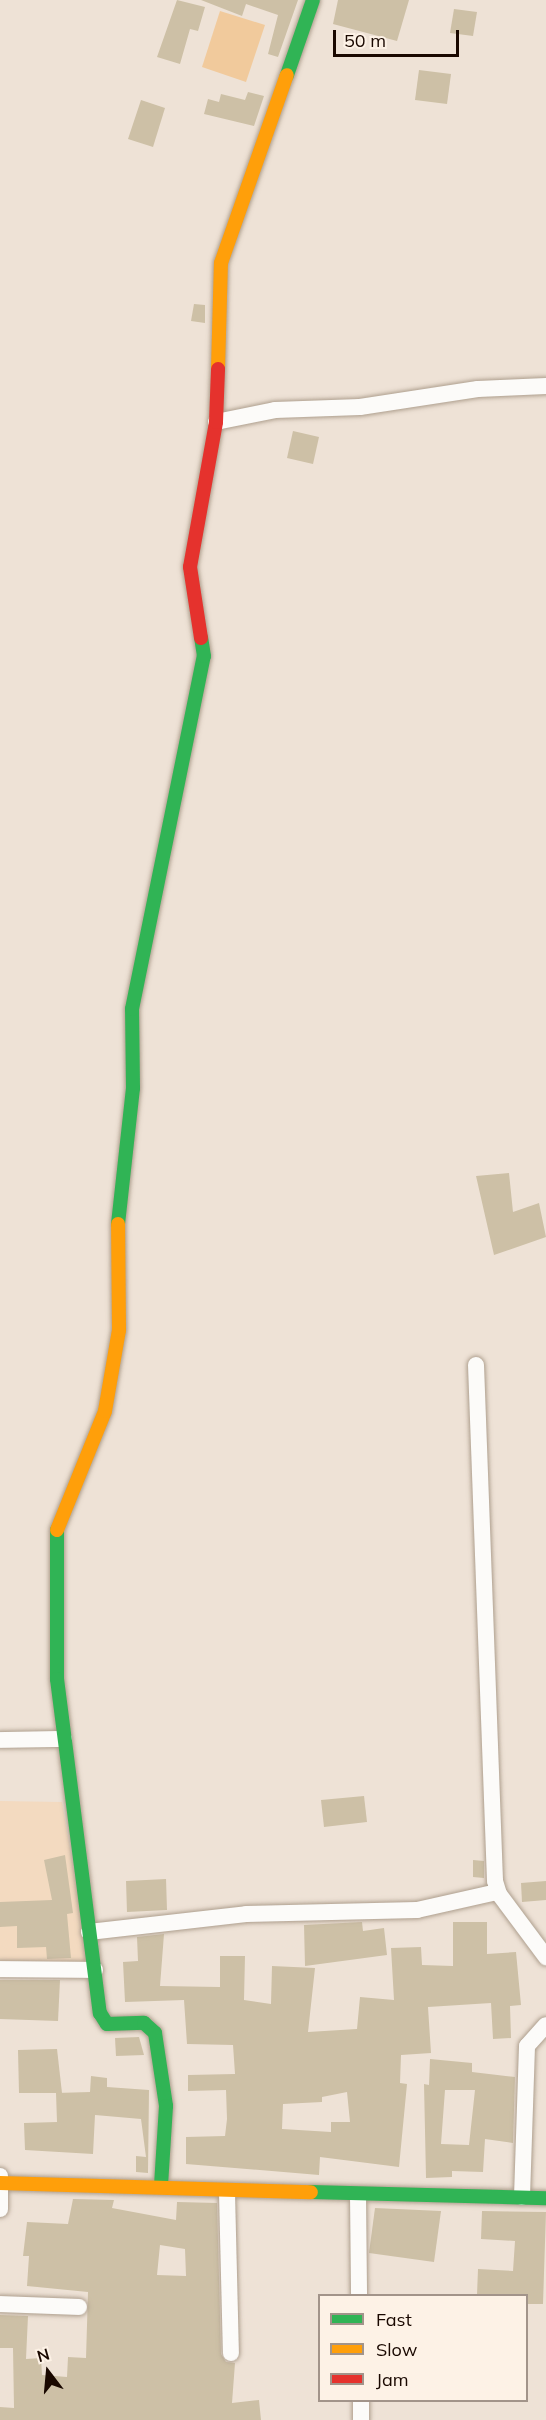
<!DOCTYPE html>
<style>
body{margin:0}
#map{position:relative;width:546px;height:2420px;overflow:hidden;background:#eee2d6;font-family:Mulish,sans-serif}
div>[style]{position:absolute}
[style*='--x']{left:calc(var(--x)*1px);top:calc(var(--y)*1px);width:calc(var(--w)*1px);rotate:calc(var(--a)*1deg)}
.built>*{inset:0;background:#f3dac0}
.green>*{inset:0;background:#f1ca9c}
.building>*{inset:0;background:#cdc0a6}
.roads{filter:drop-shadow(0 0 2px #ae9f8e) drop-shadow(0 0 2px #ae9f8e)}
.street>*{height:16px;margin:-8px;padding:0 8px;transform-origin:8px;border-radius:8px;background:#fcfbf9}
.fast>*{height:14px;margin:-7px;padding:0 7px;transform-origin:7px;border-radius:7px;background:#30b455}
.slow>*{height:14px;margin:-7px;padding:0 7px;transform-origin:7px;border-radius:7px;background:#ff9f0a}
.jam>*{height:14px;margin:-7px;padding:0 7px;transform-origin:7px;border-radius:7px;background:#e5322d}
span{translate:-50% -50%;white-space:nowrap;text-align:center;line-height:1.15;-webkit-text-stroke:6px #fdf2e6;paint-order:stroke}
.legend{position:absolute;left:318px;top:2294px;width:210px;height:108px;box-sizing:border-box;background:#fdf2e6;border:2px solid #a2948a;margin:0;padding:8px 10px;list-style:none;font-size:18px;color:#190800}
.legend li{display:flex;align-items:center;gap:12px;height:30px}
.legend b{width:30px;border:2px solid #a2948a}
.north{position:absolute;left:18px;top:2342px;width:60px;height:60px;-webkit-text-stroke:4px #fdf2e6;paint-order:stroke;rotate:344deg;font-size:16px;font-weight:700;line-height:24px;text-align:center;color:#190800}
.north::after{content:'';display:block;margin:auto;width:21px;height:27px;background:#190800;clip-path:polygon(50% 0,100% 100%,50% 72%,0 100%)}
.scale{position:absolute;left:333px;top:30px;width:126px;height:27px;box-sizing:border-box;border:3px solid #190800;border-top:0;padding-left:8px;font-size:18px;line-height:21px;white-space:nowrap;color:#190800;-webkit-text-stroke:4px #fdf2e6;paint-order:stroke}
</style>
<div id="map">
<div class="built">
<i style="clip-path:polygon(0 1801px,62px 1802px,90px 1967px,0 1965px)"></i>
</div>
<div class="green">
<i style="clip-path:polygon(220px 11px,265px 25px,246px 82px,202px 67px)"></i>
</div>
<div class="building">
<i style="clip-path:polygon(177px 0,205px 7px,198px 31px,190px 29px,180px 64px,157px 57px)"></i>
<i style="clip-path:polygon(201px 0,298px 0,278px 57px,268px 54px,278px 15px,246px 4px,242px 16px)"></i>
<i style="clip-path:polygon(338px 0,409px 0,397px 41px,333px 24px)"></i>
<i style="clip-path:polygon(454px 9px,477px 12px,473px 36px,450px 33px)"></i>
<i style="clip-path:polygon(419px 70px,451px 74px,447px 104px,415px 100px)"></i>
<i style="clip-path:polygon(248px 92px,264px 96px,254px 126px,204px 114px,208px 99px,219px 102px,221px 94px,245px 100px)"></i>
<i style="clip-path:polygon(141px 100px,165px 108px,153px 147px,128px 139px)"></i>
<i style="clip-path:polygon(194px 304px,205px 305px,205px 323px,191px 321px)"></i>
<i style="clip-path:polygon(293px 431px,319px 437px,313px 464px,287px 458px)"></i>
<i style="clip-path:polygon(509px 1173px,513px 1212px,539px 1203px,546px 1237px,494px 1255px,476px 1176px)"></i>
<i style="clip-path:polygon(364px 1796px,367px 1822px,324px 1827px,321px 1800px)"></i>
<i style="clip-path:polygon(65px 1855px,73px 1913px,67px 1914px,71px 1958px,47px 1959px,46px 1947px,17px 1948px,17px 1926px,0 1927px,0 1902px,52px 1900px,44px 1860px)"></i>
<i style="clip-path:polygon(473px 1860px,484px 1861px,484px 1878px,473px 1877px)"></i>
<i style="clip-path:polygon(166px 1879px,167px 1910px,127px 1912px,126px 1881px)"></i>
<i style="clip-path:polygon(546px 1881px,546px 1900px,522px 1902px,521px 1883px)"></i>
<i style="clip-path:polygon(362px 1922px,363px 1931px,384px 1928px,387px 1955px,305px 1966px,304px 1925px)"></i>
<i style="clip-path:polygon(evenodd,453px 1922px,487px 1922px,487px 1954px,516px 1952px,521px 2005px,510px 2006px,511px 2038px,493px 2039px,491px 2003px,428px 2007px,431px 2053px,401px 2055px,400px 2083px,407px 2084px,399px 2167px,320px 2157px,319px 2175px,186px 2164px,186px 2137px,225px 2136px,227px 2119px,226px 2090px,188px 2091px,188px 2075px,235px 2074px,233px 2045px,187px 2044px,184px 2000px,125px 2002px,123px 1962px,138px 1961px,137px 1937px,164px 1934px,160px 1986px,220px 1987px,220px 1956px,245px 1956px,244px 2000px,271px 2004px,272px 1966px,315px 1968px,308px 2032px,357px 2029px,360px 1997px,394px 2000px,391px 1948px,421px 1947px,422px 1965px,453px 1966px,453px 1922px,347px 2092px,350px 2122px,331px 2122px,331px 2132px,282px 2129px,283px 2104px,322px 2102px,322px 2097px,347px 2092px)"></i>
<i style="clip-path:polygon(0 1980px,60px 1980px,58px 2021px,0 2019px)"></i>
<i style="clip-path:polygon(139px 2037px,144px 2055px,116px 2056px,115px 2038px)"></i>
<i style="clip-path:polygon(57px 2049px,62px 2093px,19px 2093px,18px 2050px)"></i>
<i style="clip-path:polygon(evenodd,430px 2059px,472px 2063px,472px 2072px,515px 2077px,513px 2143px,485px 2139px,483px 2172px,452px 2171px,452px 2177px,426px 2178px,424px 2084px,429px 2085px,430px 2059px,445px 2090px,475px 2090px,469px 2145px,441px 2144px,445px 2090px)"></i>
<i style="clip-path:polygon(91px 2076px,107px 2078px,107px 2087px,149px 2090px,148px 2173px,136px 2172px,136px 2156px,146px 2157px,141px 2119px,95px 2115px,93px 2154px,25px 2150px,24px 2123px,57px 2122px,56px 2093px,90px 2092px)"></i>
<i style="clip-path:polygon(evenodd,73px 2199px,114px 2200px,112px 2208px,176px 2220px,177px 2202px,217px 2203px,221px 2354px,226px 2362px,235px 2363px,232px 2403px,259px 2400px,261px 2420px,0 2420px,0 2407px,14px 2408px,13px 2348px,0 2348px,0 2315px,28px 2316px,26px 2359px,41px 2358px,42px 2375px,67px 2377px,68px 2357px,86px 2358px,88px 2292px,27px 2286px,29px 2256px,23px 2256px,27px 2222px,68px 2224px,73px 2199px,160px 2245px,185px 2249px,186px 2276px,157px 2275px,160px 2245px)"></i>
<i style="clip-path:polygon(375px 2208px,441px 2211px,434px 2262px,369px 2253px)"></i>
<i style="clip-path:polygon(482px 2211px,546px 2212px,543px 2304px,526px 2304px,526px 2295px,477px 2295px,478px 2269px,513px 2271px,515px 2241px,481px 2239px)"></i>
</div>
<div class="roads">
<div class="street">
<i style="--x:216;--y:422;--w:60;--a:-11.5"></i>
<i style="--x:275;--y:410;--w:85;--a:-2"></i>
<i style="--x:360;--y:407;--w:119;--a:-8.7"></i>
<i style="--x:478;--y:389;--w:68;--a:-2.5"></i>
<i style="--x:476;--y:1365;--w:516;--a:87.89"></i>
<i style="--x:495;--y:1881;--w:14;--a:73"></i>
<i style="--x:499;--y:1894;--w:79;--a:53.3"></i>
<i style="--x:0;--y:1740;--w:64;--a:-0.9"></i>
<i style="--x:89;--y:1932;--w:158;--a:-6.5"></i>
<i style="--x:246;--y:1914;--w:171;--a:-1.3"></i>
<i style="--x:417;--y:1910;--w:82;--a:-12.7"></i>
<i style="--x:0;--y:1969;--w:95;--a:0.6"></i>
<i style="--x:0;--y:2176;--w:33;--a:90"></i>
<i style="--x:227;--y:2193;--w:160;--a:88.6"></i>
<i style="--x:358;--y:2195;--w:101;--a:89.4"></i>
<i style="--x:522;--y:2197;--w:151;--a:-88.1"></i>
<i style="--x:527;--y:2046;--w:28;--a:-48"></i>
<i style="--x:0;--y:2304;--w:79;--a:2.2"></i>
<i style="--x:361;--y:2400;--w:20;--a:90"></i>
</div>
<div class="fast">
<i style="--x:287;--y:75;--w:79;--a:-70.9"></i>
<i style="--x:118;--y:1224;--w:137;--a:-83.7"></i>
<i style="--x:133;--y:1088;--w:79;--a:-90.7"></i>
<i style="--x:132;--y:1009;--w:360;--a:-78.5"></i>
<i style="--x:204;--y:656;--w:18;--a:-99"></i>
<i style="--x:57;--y:1530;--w:149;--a:90"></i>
<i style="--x:57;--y:1679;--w:337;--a:82.7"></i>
<i style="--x:100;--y:2013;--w:13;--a:58"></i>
<i style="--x:107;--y:2024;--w:37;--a:-2"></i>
<i style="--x:144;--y:2023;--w:15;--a:42"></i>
<i style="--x:155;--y:2033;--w:74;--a:81.4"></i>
<i style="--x:166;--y:2106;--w:80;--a:93.6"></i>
<i style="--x:311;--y:2192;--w:235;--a:1.5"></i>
</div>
<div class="slow">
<i style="--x:218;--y:369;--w:106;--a:-88.4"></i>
<i style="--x:221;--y:263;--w:199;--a:-70.7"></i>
<i style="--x:57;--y:1530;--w:128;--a:-68"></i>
<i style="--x:105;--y:1411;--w:82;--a:-80.2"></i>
<i style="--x:119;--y:1330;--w:106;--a:-90.5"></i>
<i style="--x:0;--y:2183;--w:311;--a:1.7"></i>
</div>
<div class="jam">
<i style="--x:201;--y:638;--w:72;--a:-98.8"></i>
<i style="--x:190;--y:567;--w:147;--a:-79.8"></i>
<i style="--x:216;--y:422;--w:53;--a:-87.8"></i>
</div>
</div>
<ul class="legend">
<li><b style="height:8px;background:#30b455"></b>Fast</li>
<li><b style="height:8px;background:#ff9f0a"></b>Slow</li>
<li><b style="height:8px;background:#e5322d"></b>Jam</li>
</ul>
<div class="north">N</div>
<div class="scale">50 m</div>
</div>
